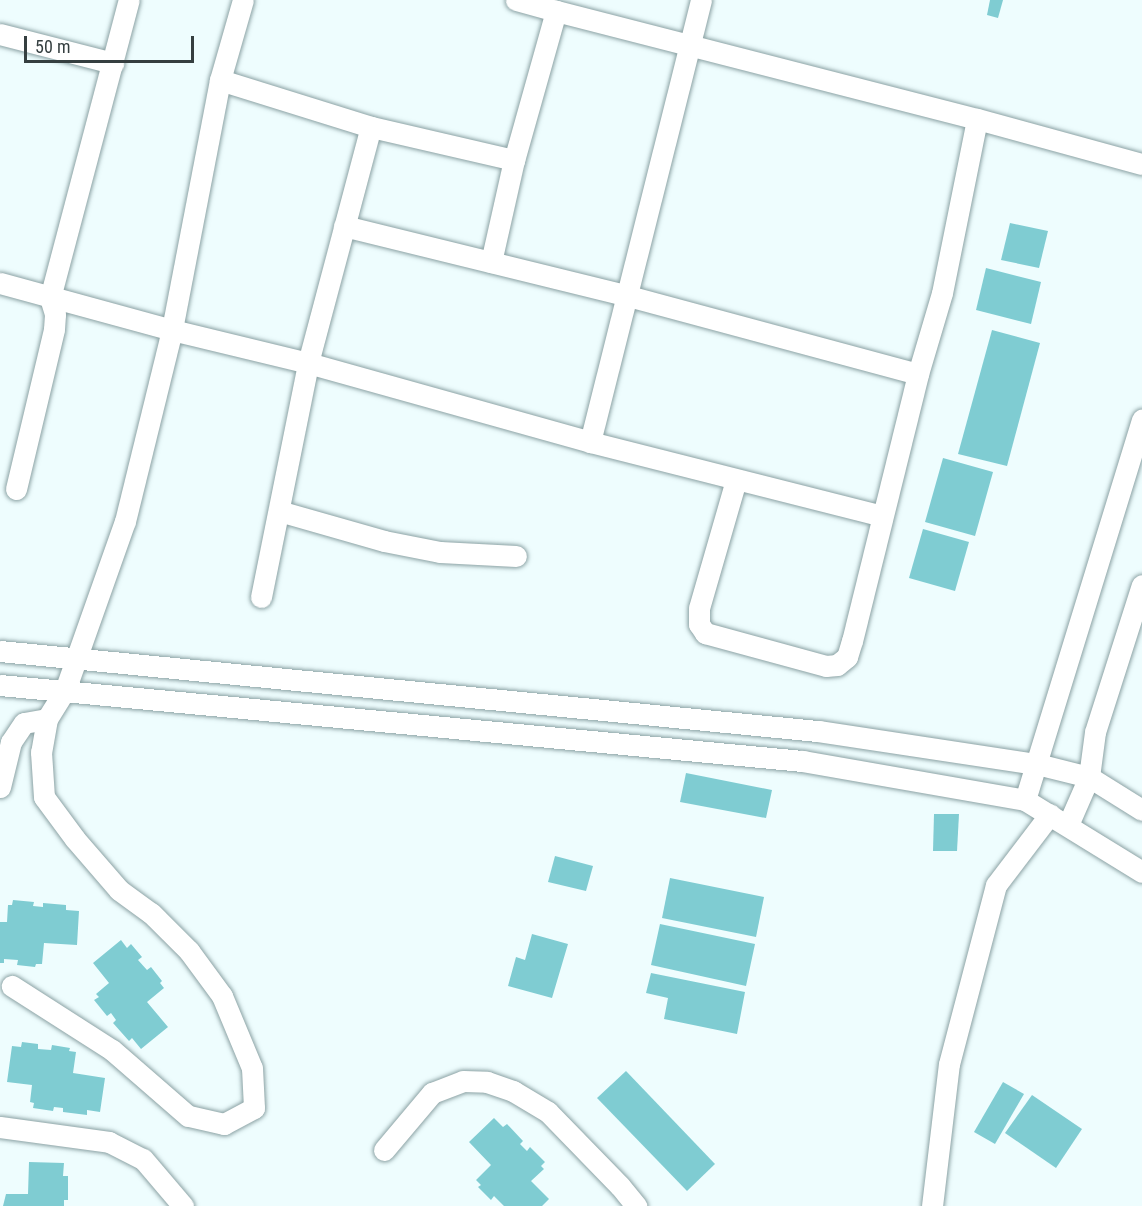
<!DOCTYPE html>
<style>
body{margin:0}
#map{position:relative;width:1142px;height:1206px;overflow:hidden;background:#eefdfe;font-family:"Roboto Condensed",sans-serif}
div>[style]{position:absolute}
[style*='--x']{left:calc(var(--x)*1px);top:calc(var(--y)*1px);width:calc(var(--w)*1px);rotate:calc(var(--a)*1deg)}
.building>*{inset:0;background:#7fccd2}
.roads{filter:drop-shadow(0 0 2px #8ba2a4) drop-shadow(0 0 2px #8ba2a4)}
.street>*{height:21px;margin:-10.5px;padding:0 10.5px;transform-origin:10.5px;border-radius:10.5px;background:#fff}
span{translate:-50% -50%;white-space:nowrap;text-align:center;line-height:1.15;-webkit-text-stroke:4.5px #fff;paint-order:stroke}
.scale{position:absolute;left:24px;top:36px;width:170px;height:27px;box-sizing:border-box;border:3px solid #353f40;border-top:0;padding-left:8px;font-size:18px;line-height:21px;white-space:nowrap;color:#353f40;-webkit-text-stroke:4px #fff;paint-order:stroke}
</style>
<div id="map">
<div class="building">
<i style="clip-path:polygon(990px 0,1003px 0,998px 18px,987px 15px)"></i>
<i style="clip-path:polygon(1010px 223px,1048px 231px,1039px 268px,1001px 260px)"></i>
<i style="clip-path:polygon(986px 268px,1041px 282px,1031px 324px,976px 310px)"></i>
<i style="clip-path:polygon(992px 330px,1040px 343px,1007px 466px,958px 454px)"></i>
<i style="clip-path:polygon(943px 458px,993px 472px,975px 536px,925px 522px)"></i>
<i style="clip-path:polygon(923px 529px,969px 542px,955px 591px,909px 578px)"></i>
<i style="clip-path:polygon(686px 773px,772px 790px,766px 818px,680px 802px)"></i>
<i style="clip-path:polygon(934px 814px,959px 814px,957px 851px,933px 851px)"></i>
<i style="clip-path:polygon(555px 856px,593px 866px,586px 891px,548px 882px)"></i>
<i style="clip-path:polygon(670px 878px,764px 897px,756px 937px,662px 918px)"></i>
<i style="clip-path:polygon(13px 900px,34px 902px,33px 906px,43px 907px,43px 903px,66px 905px,66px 910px,79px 911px,77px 945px,44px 943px,42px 964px,36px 964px,35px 967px,17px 965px,18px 960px,4px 959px,4px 963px,0 963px,0 922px,7px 922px,8px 905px,12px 905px)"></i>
<i style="clip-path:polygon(660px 924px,755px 944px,746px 986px,651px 965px)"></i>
<i style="clip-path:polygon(532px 934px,568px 944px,552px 998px,508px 986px,516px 957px,525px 960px)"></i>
<i style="clip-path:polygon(121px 940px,127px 948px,131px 944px,142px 957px,138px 960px,147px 970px,151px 967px,162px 981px,160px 983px,164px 988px,147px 1002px,168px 1027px,141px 1049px,132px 1038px,129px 1041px,113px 1023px,116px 1020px,111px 1013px,107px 1016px,94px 1000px,99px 997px,96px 994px,109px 983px,93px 963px)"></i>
<i style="clip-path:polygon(651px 973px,745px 992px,737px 1034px,664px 1019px,668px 998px,646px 993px)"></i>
<i style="clip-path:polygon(22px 1042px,38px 1044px,38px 1049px,51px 1050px,52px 1045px,70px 1048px,69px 1051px,76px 1052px,73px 1073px,105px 1078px,100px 1112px,87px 1110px,87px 1115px,63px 1112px,63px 1108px,54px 1107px,53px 1111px,33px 1108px,34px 1103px,30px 1102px,32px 1085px,7px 1082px,12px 1046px,21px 1047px)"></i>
<i style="clip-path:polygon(626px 1071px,715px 1164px,687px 1191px,597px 1098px)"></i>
<i style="clip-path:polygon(1003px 1082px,1024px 1094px,995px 1144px,974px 1132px)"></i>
<i style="clip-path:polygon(1032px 1095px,1082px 1129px,1056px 1168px,1005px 1133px)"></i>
<i style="clip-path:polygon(494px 1118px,503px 1127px,507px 1124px,523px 1141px,520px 1144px,527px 1151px,530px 1147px,545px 1162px,541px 1166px,544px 1169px,531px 1181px,549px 1199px,542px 1206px,504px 1206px,494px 1196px,491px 1200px,478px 1187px,481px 1185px,476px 1180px,491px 1165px,469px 1142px)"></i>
<i style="clip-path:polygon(29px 1162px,64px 1163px,63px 1176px,68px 1176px,68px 1200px,64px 1200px,64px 1206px,3px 1206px,6px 1194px,28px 1194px)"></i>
</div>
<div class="roads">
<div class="street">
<i style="--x:516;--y:0;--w:41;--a:15.4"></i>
<i style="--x:0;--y:34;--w:117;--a:14.4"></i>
<i style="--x:220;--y:80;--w:83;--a:-74"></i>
<i style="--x:977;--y:119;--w:171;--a:15.3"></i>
<i style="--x:344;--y:226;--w:289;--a:13.8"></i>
<i style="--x:625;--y:295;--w:303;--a:15.1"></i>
<i style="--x:491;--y:262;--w:105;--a:-77.3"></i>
<i style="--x:0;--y:283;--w:178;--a:15.3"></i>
<i style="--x:172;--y:330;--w:197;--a:103.8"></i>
<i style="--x:125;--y:521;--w:179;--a:109.5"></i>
<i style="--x:65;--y:690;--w:34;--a:122"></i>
<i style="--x:47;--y:719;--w:34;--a:100"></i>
<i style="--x:41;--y:752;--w:45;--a:86.2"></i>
<i style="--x:44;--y:797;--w:52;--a:53.6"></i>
<i style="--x:75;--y:839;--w:67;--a:49.2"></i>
<i style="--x:119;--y:890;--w:39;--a:36"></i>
<i style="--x:151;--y:913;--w:54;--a:45"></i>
<i style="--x:189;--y:951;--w:56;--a:53.7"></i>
<i style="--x:222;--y:996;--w:78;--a:67.4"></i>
<i style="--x:252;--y:1068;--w:40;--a:87.1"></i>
<i style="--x:254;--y:1108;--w:34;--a:152"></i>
<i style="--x:224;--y:1124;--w:37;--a:-167"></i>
<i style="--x:188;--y:1116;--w:101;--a:-139"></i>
<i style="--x:112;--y:1050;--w:119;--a:-147.4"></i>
<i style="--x:590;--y:442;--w:456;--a:-75.9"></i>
<i style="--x:736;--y:480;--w:133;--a:106.1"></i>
<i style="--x:699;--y:608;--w:16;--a:90"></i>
<i style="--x:699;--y:624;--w:11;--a:56"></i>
<i style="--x:705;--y:633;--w:125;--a:15.3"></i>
<i style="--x:826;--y:666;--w:11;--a:-5"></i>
<i style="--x:837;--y:665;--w:13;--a:-39"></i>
<i style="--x:847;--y:657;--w:17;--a:-73"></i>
<i style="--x:852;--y:641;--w:275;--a:-76.1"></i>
<i style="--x:918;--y:374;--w:84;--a:-73.5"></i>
<i style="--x:942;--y:293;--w:177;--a:-78.6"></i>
<i style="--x:977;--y:119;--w:435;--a:-165.6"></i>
<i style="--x:556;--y:11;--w:155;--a:105.7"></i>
<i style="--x:514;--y:160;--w:147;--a:-167"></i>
<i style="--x:371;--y:127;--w:158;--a:-162.7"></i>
<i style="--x:220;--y:80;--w:255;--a:100.9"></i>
<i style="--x:172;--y:330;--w:140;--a:13.6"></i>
<i style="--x:308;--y:363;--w:293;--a:15.6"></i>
<i style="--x:590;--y:442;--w:301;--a:14.2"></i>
<i style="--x:16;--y:489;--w:164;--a:-76.6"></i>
<i style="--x:54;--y:329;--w:15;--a:-86"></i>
<i style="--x:55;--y:314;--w:17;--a:-107"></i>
<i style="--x:50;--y:298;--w:308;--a:-75.2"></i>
<i style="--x:279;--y:511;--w:109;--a:15.9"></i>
<i style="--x:384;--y:541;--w:57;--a:11.1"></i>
<i style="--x:440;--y:552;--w:76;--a:3"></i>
<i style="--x:261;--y:597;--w:239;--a:-78.6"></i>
<i style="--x:308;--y:363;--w:244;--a:-75.1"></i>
<i style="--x:0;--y:651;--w:822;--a:5.59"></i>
<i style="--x:818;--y:731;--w:221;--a:8.6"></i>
<i style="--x:1037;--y:764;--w:54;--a:14"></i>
<i style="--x:1089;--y:777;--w:62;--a:31.9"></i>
<i style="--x:0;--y:685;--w:806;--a:5.41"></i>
<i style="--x:802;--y:761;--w:226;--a:9.9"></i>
<i style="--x:1025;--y:800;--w:137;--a:31.6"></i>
<i style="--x:0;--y:787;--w:46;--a:-76.3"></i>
<i style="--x:11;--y:742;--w:23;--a:-56"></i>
<i style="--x:24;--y:723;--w:23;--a:-10"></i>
<i style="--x:1025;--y:800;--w:398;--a:-72.9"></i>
<i style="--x:1068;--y:825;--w:52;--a:-66.4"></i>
<i style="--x:1089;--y:777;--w:45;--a:-82.4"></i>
<i style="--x:1095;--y:732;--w:154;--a:-72.3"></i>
<i style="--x:0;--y:1127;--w:110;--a:7.8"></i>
<i style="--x:109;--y:1142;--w:38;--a:27"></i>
<i style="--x:143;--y:1159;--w:62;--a:49.6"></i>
<i style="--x:384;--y:1150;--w:75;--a:-49.9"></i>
<i style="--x:432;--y:1093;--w:33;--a:-21"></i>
<i style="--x:463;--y:1081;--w:24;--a:2"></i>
<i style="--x:487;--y:1082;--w:28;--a:19"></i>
<i style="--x:513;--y:1091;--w:41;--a:31"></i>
<i style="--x:548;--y:1112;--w:103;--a:45.8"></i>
<i style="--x:620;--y:1186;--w:26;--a:51"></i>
<i style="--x:932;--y:1206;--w:143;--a:-83.2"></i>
<i style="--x:949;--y:1064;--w:185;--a:-75.3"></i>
<i style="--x:996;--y:885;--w:89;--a:-52.7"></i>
</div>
</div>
<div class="scale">50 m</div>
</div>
